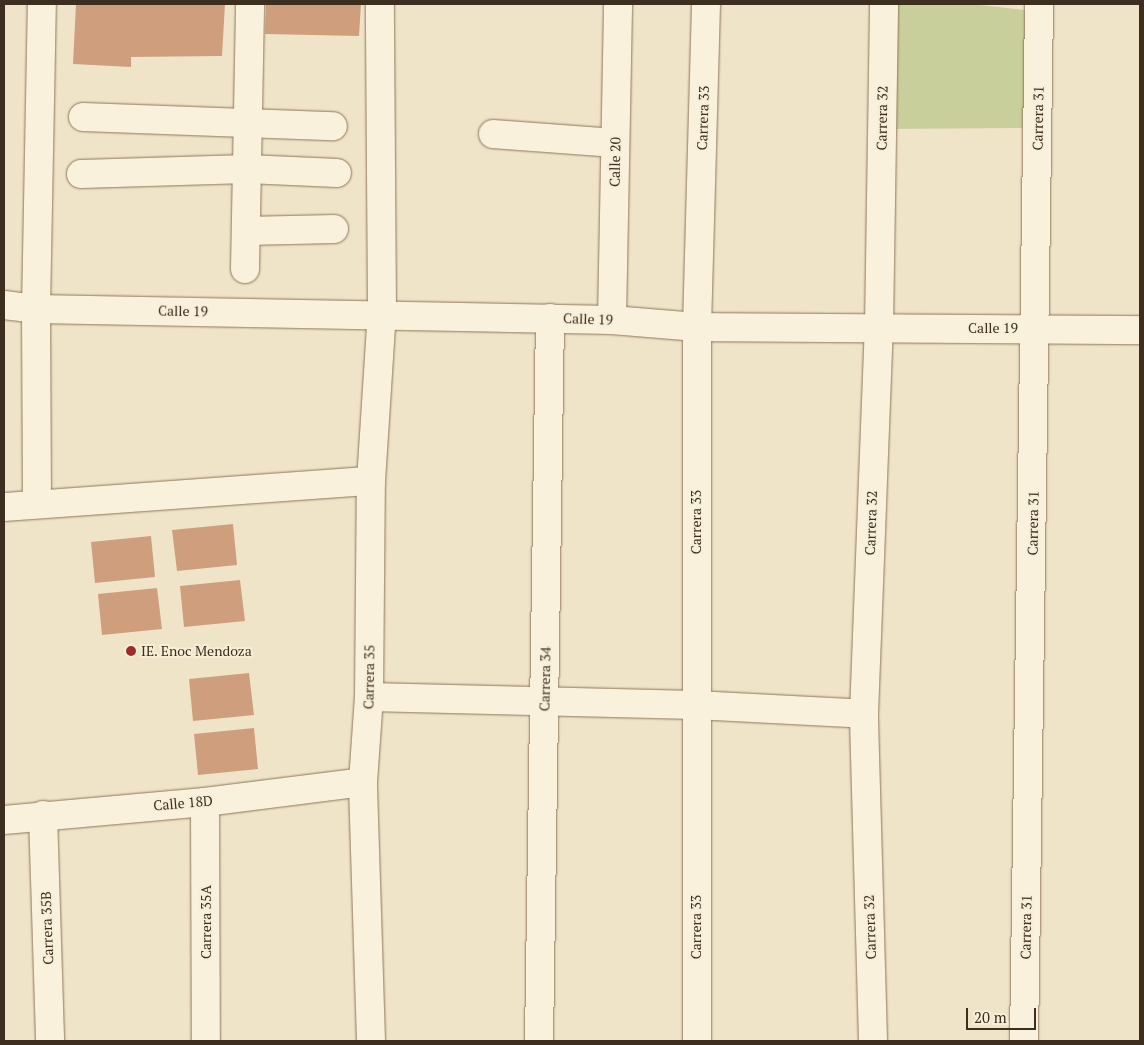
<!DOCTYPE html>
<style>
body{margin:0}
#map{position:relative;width:1144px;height:1045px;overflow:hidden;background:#f0e4c8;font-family:"PT Serif",serif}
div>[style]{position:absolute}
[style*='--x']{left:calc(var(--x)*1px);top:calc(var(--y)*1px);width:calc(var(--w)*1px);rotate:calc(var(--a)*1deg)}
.green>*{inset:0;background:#c9cf9b}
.building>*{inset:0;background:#cf9f7d}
.roads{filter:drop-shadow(0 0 1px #8d765c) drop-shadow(0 0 1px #8d765c)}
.minor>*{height:28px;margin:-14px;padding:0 14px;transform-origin:14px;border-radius:14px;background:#faf1dc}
.dots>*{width:14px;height:14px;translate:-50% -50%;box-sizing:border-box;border:2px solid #f7eed8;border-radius:50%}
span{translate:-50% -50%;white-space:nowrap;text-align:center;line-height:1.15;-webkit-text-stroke:4px #f7eed8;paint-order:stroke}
.street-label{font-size:14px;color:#3d2e20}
.poi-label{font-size:14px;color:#3d2e20}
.left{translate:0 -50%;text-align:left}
.frame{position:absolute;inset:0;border:5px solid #3d2e20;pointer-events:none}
.scale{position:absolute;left:966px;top:1008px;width:70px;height:22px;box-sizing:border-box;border:2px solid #3d2e20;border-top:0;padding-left:6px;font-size:15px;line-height:18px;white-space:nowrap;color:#3d2e20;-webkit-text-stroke:4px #f7eed8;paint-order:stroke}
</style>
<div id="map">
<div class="green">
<i style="clip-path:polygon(892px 4px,971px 4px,1033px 11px,1031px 128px,887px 129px)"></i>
</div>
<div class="building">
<i style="clip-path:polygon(76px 4px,225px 4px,222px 56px,131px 57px,131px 67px,73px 64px)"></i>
<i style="clip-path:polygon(266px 4px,361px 4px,359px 36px,265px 34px)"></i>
<i style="clip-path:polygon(233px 524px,237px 565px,177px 571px,172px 530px)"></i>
<i style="clip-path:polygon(151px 536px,155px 577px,95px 583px,91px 542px)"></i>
<i style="clip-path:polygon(240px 580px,245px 621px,184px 627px,180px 586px)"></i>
<i style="clip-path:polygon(157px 588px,162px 629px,102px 635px,98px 594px)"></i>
<i style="clip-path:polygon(249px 673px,254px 715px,193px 721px,189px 679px)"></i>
<i style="clip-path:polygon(254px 728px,258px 769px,198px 775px,194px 734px)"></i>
</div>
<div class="roads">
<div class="minor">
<i style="--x:83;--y:117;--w:250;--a:2.1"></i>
<i style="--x:493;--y:134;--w:122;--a:4.2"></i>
<i style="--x:81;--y:174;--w:166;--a:-1.7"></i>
<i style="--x:247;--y:169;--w:90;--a:2.5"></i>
<i style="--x:246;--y:231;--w:88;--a:-1.3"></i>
<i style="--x:245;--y:269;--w:265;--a:-88.9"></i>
<i style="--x:4;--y:305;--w:32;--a:7"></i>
<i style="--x:36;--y:309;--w:576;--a:1.09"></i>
<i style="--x:612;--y:320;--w:85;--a:4.7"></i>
<i style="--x:697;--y:327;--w:443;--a:0.4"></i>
<i style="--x:612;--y:320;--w:316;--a:-88.9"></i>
<i style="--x:37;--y:502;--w:193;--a:-90.3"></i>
<i style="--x:36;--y:309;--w:305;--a:-88.9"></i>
<i style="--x:4;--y:507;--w:368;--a:-4.1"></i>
<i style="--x:369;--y:697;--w:326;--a:1.4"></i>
<i style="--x:695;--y:705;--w:169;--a:3"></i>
<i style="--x:205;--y:802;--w:239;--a:89.8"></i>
<i style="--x:43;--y:815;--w:226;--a:88.2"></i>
<i style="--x:4;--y:820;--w:202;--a:-5.1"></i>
<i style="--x:205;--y:802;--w:159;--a:-7.2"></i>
<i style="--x:371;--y:1041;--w:259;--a:-91.8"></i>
<i style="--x:363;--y:782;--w:85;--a:-86"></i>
<i style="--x:369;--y:697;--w:216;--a:-89.5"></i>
<i style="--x:371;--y:481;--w:168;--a:-86.3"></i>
<i style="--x:382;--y:313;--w:309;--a:-90.4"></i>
<i style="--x:539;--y:1041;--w:723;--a:-89.13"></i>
<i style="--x:697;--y:1041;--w:714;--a:-90"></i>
<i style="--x:697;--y:327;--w:323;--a:-88.4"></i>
<i style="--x:873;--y:1041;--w:327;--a:-91.6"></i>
<i style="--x:864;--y:714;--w:387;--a:-87.8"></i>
<i style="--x:879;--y:327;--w:323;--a:-89.1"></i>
<i style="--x:1024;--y:1041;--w:1037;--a:-89.17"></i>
</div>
</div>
<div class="dots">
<i style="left:131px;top:651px;background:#9e2a2b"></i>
</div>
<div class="street-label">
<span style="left:703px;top:118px;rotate:-88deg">Carrera 33</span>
<span style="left:882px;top:118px;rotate:-89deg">Carrera 32</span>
<span style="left:1038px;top:118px;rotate:-89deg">Carrera 31</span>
<span style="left:615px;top:162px;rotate:-89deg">Calle 20</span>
<span style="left:183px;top:311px;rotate:1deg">Calle 19</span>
<span style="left:588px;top:319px;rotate:2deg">Calle 19</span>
<span style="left:993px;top:328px">Calle 19</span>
<span style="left:696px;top:522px;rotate:-90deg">Carrera 33</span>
<span style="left:871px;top:523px;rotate:-88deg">Carrera 32</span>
<span style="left:1033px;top:523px;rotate:-89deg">Carrera 31</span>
<span style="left:369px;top:677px;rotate:-89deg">Carrera 35</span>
<span style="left:545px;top:679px;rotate:-89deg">Carrera 34</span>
<span style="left:183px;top:803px;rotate:-5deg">Calle 18D</span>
<span style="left:206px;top:922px;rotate:-90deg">Carrera 35A</span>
<span style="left:696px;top:927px;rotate:-90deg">Carrera 33</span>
<span style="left:870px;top:927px;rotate:-92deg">Carrera 32</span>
<span style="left:1026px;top:927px;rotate:-89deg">Carrera 31</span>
<span style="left:47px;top:928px;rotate:-92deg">Carrera 35B</span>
</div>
<div class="poi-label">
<span class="left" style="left:141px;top:651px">IE. Enoc Mendoza</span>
</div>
<div class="frame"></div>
<div class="scale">20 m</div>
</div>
